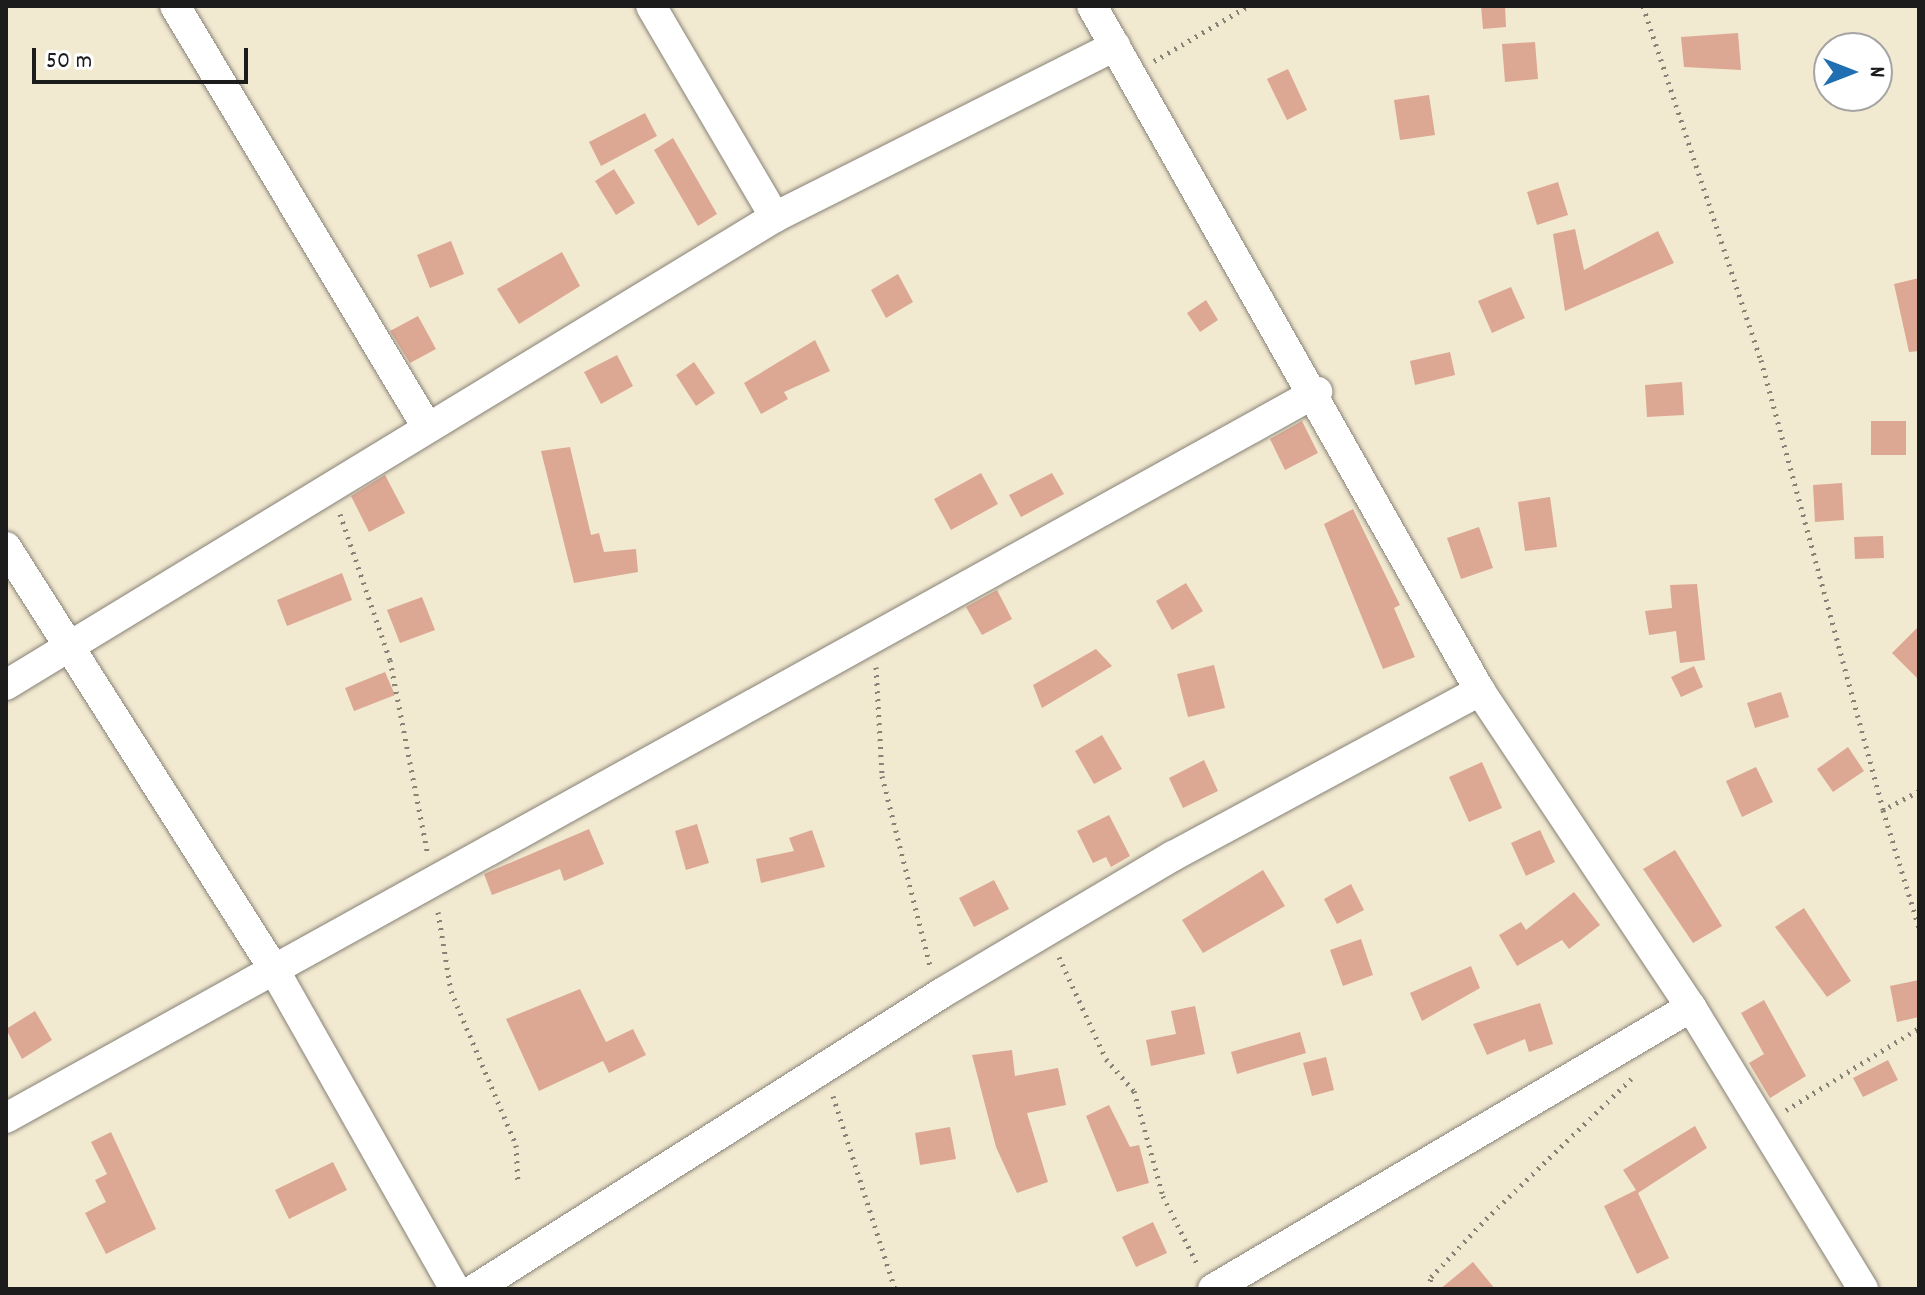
<!DOCTYPE html>
<style>
body{margin:0}
#map{position:relative;width:1925px;height:1295px;overflow:hidden;background:#f2e9d1;font-family:Dekko,sans-serif}
div>[style]{position:absolute}
[style*='--x']{left:calc(var(--x)*1px);top:calc(var(--y)*1px);width:calc(var(--w)*1px);rotate:calc(var(--a)*1deg)}
.building>*{inset:0;background:#dca894}
.path>*{height:5px;margin-top:-2.5px;transform-origin:0;background:repeating-linear-gradient(90deg,#878276 0 2px,transparent 0 8px)}
.roads{filter:drop-shadow(0 0 2px #878276) drop-shadow(0 0 2px #878276)}
.minor>*{height:30px;margin:-15px;padding:0 15px;transform-origin:15px;border-radius:15px;background:#fff}
span{translate:-50% -50%;white-space:nowrap;text-align:center;line-height:1.15;-webkit-text-stroke:6px #fff;paint-order:stroke}
.frame{position:absolute;inset:0;border:8px solid #1c1c1c;pointer-events:none}
.north{position:absolute;left:1813px;top:32px;width:80px;height:80px;box-sizing:border-box;background:#fff;border:2px solid #a4a4a4;border-radius:50%;rotate:90deg;font-size:22px;font-weight:700;line-height:32px;text-align:center;color:#1c1c1c}
.north::after{content:'';display:block;margin:auto;width:28px;height:36px;background:#1f6fb2;clip-path:polygon(50% 0,100% 100%,50% 72%,0 100%)}
.scale{position:absolute;left:32px;top:48px;width:216px;height:36px;box-sizing:border-box;border:4px solid #1c1c1c;border-top:0;padding-left:10px;font-size:24px;line-height:28px;white-space:nowrap;color:#1c1c1c;-webkit-text-stroke:6px #fff;paint-order:stroke}
</style>
<div id="map">
<div class="building">
<i style="clip-path:polygon(1481px 6px,1505px 6px,1506px 27px,1483px 29px)"></i>
<i style="clip-path:polygon(1738px 33px,1741px 70px,1684px 67px,1681px 37px)"></i>
<i style="clip-path:polygon(1535px 42px,1538px 79px,1505px 82px,1502px 44px)"></i>
<i style="clip-path:polygon(1288px 69px,1307px 110px,1287px 120px,1267px 79px)"></i>
<i style="clip-path:polygon(1429px 95px,1435px 135px,1400px 140px,1394px 100px)"></i>
<i style="clip-path:polygon(645px 113px,657px 136px,601px 166px,589px 142px)"></i>
<i style="clip-path:polygon(673px 138px,717px 214px,698px 226px,654px 150px)"></i>
<i style="clip-path:polygon(614px 169px,635px 203px,616px 215px,595px 181px)"></i>
<i style="clip-path:polygon(1558px 182px,1568px 215px,1537px 225px,1527px 192px)"></i>
<i style="clip-path:polygon(1575px 229px,1584px 270px,1658px 231px,1674px 263px,1565px 311px,1553px 234px)"></i>
<i style="clip-path:polygon(451px 241px,464px 274px,430px 288px,417px 255px)"></i>
<i style="clip-path:polygon(562px 252px,580px 286px,519px 324px,497px 289px)"></i>
<i style="clip-path:polygon(898px 274px,913px 302px,886px 318px,871px 290px)"></i>
<i style="clip-path:polygon(1919px 278px,1919px 351px,1909px 352px,1894px 284px)"></i>
<i style="clip-path:polygon(1511px 287px,1525px 318px,1492px 333px,1478px 301px)"></i>
<i style="clip-path:polygon(1206px 300px,1218px 320px,1200px 332px,1187px 313px)"></i>
<i style="clip-path:polygon(418px 316px,436px 349px,410px 363px,390px 331px)"></i>
<i style="clip-path:polygon(815px 340px,830px 371px,784px 392px,788px 399px,761px 414px,744px 383px)"></i>
<i style="clip-path:polygon(1450px 352px,1455px 375px,1415px 385px,1410px 361px)"></i>
<i style="clip-path:polygon(617px 355px,633px 386px,601px 404px,584px 372px)"></i>
<i style="clip-path:polygon(694px 362px,715px 393px,696px 406px,676px 375px)"></i>
<i style="clip-path:polygon(1682px 382px,1684px 415px,1647px 417px,1645px 385px)"></i>
<i style="clip-path:polygon(1302px 421px,1318px 453px,1285px 470px,1270px 439px)"></i>
<i style="clip-path:polygon(1871px 421px,1906px 421px,1906px 455px,1871px 455px)"></i>
<i style="clip-path:polygon(570px 447px,591px 535px,599px 533px,604px 552px,636px 549px,638px 572px,574px 583px,541px 451px)"></i>
<i style="clip-path:polygon(981px 473px,998px 504px,951px 530px,934px 499px)"></i>
<i style="clip-path:polygon(1052px 473px,1064px 494px,1021px 517px,1009px 495px)"></i>
<i style="clip-path:polygon(385px 475px,405px 513px,369px 532px,351px 496px)"></i>
<i style="clip-path:polygon(1842px 483px,1844px 520px,1815px 522px,1813px 485px)"></i>
<i style="clip-path:polygon(1550px 497px,1557px 547px,1525px 551px,1518px 502px)"></i>
<i style="clip-path:polygon(1353px 509px,1400px 605px,1394px 608px,1415px 657px,1383px 669px,1324px 524px)"></i>
<i style="clip-path:polygon(1479px 527px,1493px 568px,1461px 579px,1447px 538px)"></i>
<i style="clip-path:polygon(1883px 536px,1884px 558px,1855px 559px,1854px 537px)"></i>
<i style="clip-path:polygon(342px 573px,352px 600px,287px 626px,277px 600px)"></i>
<i style="clip-path:polygon(1186px 583px,1203px 611px,1172px 630px,1156px 601px)"></i>
<i style="clip-path:polygon(1697px 584px,1705px 660px,1680px 663px,1676px 631px,1649px 635px,1645px 611px,1672px 608px,1670px 585px)"></i>
<i style="clip-path:polygon(997px 590px,1012px 619px,982px 635px,966px 607px)"></i>
<i style="clip-path:polygon(422px 597px,435px 630px,400px 643px,387px 610px)"></i>
<i style="clip-path:polygon(1919px 626px,1919px 680px,1892px 653px)"></i>
<i style="clip-path:polygon(1096px 649px,1112px 666px,1042px 708px,1033px 685px)"></i>
<i style="clip-path:polygon(1214px 665px,1225px 708px,1188px 717px,1177px 674px)"></i>
<i style="clip-path:polygon(1694px 666px,1703px 687px,1681px 697px,1671px 677px)"></i>
<i style="clip-path:polygon(385px 672px,395px 695px,354px 711px,345px 688px)"></i>
<i style="clip-path:polygon(1781px 692px,1789px 717px,1755px 728px,1747px 703px)"></i>
<i style="clip-path:polygon(1102px 735px,1122px 769px,1094px 784px,1075px 751px)"></i>
<i style="clip-path:polygon(1848px 747px,1864px 771px,1833px 792px,1817px 769px)"></i>
<i style="clip-path:polygon(1204px 760px,1218px 791px,1183px 808px,1169px 778px)"></i>
<i style="clip-path:polygon(1482px 762px,1502px 808px,1469px 822px,1449px 777px)"></i>
<i style="clip-path:polygon(1756px 767px,1773px 802px,1742px 817px,1726px 781px)"></i>
<i style="clip-path:polygon(1109px 815px,1130px 856px,1111px 867px,1106px 857px,1093px 863px,1077px 831px)"></i>
<i style="clip-path:polygon(697px 824px,709px 863px,686px 870px,675px 831px)"></i>
<i style="clip-path:polygon(589px 829px,604px 864px,564px 881px,560px 869px,492px 895px,484px 874px)"></i>
<i style="clip-path:polygon(812px 830px,825px 867px,761px 883px,756px 859px,794px 851px,789px 838px)"></i>
<i style="clip-path:polygon(1540px 830px,1555px 862px,1526px 876px,1511px 843px)"></i>
<i style="clip-path:polygon(1675px 850px,1722px 926px,1693px 943px,1643px 869px)"></i>
<i style="clip-path:polygon(1263px 870px,1285px 906px,1203px 953px,1182px 920px)"></i>
<i style="clip-path:polygon(994px 880px,1009px 909px,974px 927px,959px 898px)"></i>
<i style="clip-path:polygon(1351px 884px,1364px 910px,1337px 924px,1324px 899px)"></i>
<i style="clip-path:polygon(1574px 892px,1600px 925px,1569px 949px,1562px 940px,1517px 966px,1499px 935px,1521px 922px,1526px 930px)"></i>
<i style="clip-path:polygon(1804px 908px,1851px 981px,1827px 997px,1775px 927px)"></i>
<i style="clip-path:polygon(1361px 939px,1373px 975px,1343px 986px,1330px 950px)"></i>
<i style="clip-path:polygon(1471px 966px,1480px 988px,1422px 1021px,1410px 993px)"></i>
<i style="clip-path:polygon(1919px 980px,1919px 1017px,1897px 1022px,1890px 986px)"></i>
<i style="clip-path:polygon(580px 989px,606px 1042px,633px 1029px,646px 1055px,609px 1073px,603px 1061px,539px 1091px,506px 1019px)"></i>
<i style="clip-path:polygon(1764px 1000px,1806px 1076px,1770px 1098px,1749px 1063px,1764px 1054px,1741px 1013px)"></i>
<i style="clip-path:polygon(1540px 1003px,1553px 1044px,1529px 1052px,1525px 1039px,1487px 1055px,1473px 1024px)"></i>
<i style="clip-path:polygon(1195px 1006px,1205px 1054px,1151px 1066px,1146px 1040px,1176px 1034px,1171px 1011px)"></i>
<i style="clip-path:polygon(35px 1011px,52px 1040px,22px 1059px,6px 1029px)"></i>
<i style="clip-path:polygon(1300px 1032px,1306px 1053px,1237px 1074px,1231px 1052px)"></i>
<i style="clip-path:polygon(1012px 1050px,1015px 1076px,1058px 1068px,1066px 1105px,1027px 1113px,1048px 1182px,1017px 1193px,996px 1147px,972px 1055px)"></i>
<i style="clip-path:polygon(1326px 1057px,1334px 1090px,1312px 1096px,1303px 1063px)"></i>
<i style="clip-path:polygon(1888px 1060px,1898px 1080px,1863px 1097px,1853px 1078px)"></i>
<i style="clip-path:polygon(1109px 1105px,1130px 1147px,1139px 1145px,1149px 1183px,1117px 1192px,1086px 1116px)"></i>
<i style="clip-path:polygon(1695px 1126px,1707px 1148px,1638px 1193px,1669px 1258px,1637px 1274px,1604px 1206px,1636px 1190px,1623px 1170px)"></i>
<i style="clip-path:polygon(950px 1127px,956px 1159px,920px 1165px,915px 1133px)"></i>
<i style="clip-path:polygon(111px 1132px,156px 1229px,106px 1254px,85px 1213px,106px 1202px,95px 1180px,107px 1174px,91px 1142px)"></i>
<i style="clip-path:polygon(333px 1162px,347px 1190px,289px 1219px,275px 1190px)"></i>
<i style="clip-path:polygon(1153px 1222px,1167px 1253px,1136px 1267px,1122px 1237px)"></i>
<i style="clip-path:polygon(1473px 1262px,1495px 1289px,1440px 1289px)"></i>
</div>
<div class="path">
<i style="--x:1643;--y:6;--w:373;--a:71.6"></i>
<i style="--x:1761;--y:360;--w:466;--a:74.8"></i>
<i style="--x:1154;--y:61;--w:109;--a:-30.3"></i>
<i style="--x:340;--y:514;--w:154;--a:71.1"></i>
<i style="--x:390;--y:660;--w:195;--a:79"></i>
<i style="--x:876;--y:667;--w:109;--a:86.8"></i>
<i style="--x:882;--y:776;--w:199;--a:75.8"></i>
<i style="--x:1919;--y:791;--w:41;--a:152.2"></i>
<i style="--x:1883;--y:810;--w:123;--a:73"></i>
<i style="--x:438;--y:912;--w:80;--a:80.7"></i>
<i style="--x:451;--y:991;--w:167;--a:67.1"></i>
<i style="--x:516;--y:1145;--w:39;--a:87"></i>
<i style="--x:1059;--y:957;--w:112;--a:65.3"></i>
<i style="--x:1106;--y:1059;--w:43;--a:48.8"></i>
<i style="--x:1134;--y:1091;--w:109;--a:74.6"></i>
<i style="--x:1163;--y:1196;--w:78;--a:63.4"></i>
<i style="--x:833;--y:1096;--w:203;--a:72.2"></i>
<i style="--x:1786;--y:1110;--w:156;--a:-31.7"></i>
<i style="--x:1429;--y:1289;--w:12;--a:-81"></i>
<i style="--x:1431;--y:1277;--w:80;--a:-46.5"></i>
<i style="--x:1486;--y:1219;--w:202;--a:-44"></i>
</div>
<div class="roads">
<div class="minor">
<i style="--x:175;--y:6;--w:489;--a:59.1"></i>
<i style="--x:651;--y:6;--w:245;--a:59.6"></i>
<i style="--x:1092;--y:6;--w:787;--a:60.47"></i>
<i style="--x:1480;--y:691;--w:380;--a:56.3"></i>
<i style="--x:1691;--y:1007;--w:330;--a:58.6"></i>
<i style="--x:6;--y:547;--w:496;--a:57.6"></i>
<i style="--x:272;--y:966;--w:371;--a:60.5"></i>
<i style="--x:6;--y:685;--w:900;--a:-31.32"></i>
<i style="--x:775;--y:217;--w:381;--a:-26.7"></i>
<i style="--x:6;--y:1118;--w:1499;--a:-28.98"></i>
<i style="--x:475;--y:1289;--w:553;--a:-32.37"></i>
<i style="--x:942;--y:993;--w:269;--a:-30.7"></i>
<i style="--x:1173;--y:856;--w:349;--a:-28.3"></i>
<i style="--x:1213;--y:1289;--w:555;--a:-30.54"></i>
</div>
</div>
<div class="frame"></div>
<div class="north">N</div>
<div class="scale">50 m</div>
</div>
